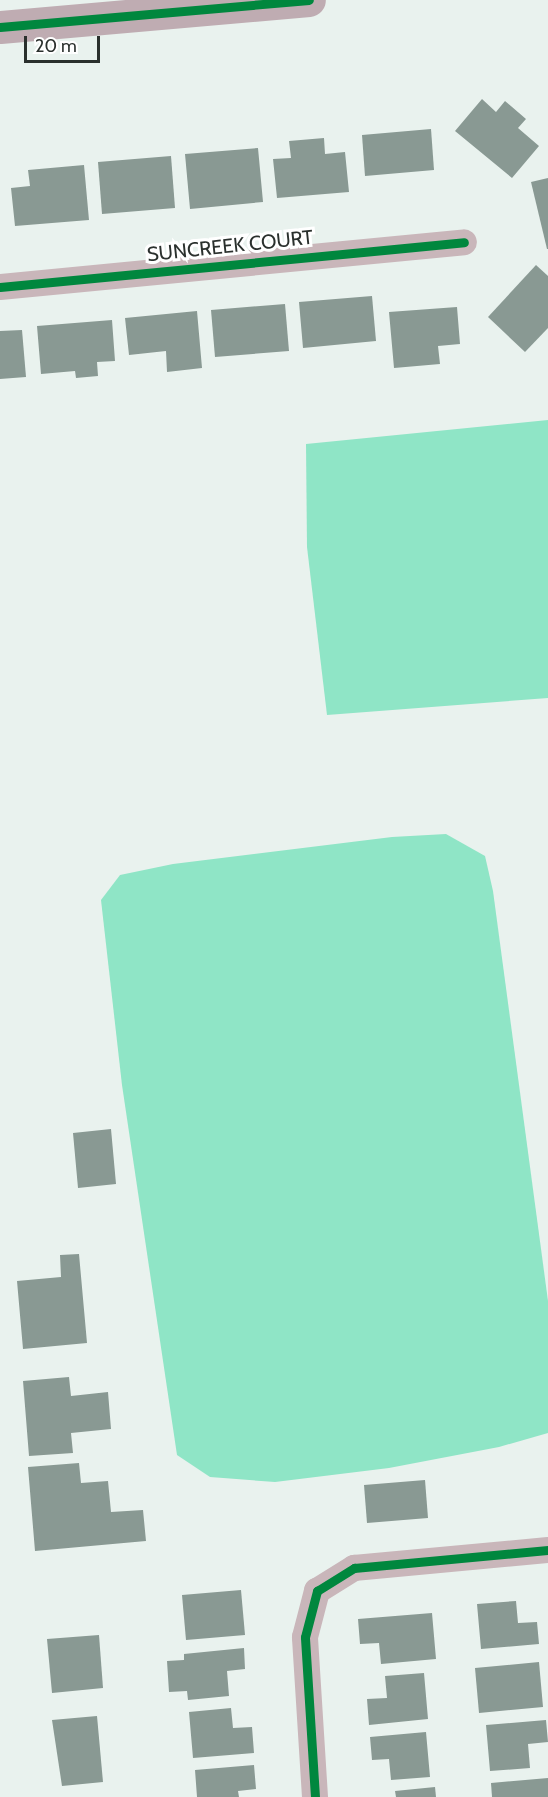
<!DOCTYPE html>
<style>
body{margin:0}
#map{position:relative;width:548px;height:1797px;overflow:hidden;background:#e9f2ee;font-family:Cabin,sans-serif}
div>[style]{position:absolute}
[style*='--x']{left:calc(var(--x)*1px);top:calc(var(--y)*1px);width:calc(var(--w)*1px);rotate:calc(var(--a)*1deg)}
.water>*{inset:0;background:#8fe5c6}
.building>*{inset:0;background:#899993}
.minor>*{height:26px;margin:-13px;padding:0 13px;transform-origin:13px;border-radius:13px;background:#c9b6ba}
.trunk>*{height:33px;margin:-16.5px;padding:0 16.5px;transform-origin:16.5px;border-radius:16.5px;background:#bfacb2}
.cycleway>*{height:9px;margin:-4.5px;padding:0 4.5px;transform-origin:4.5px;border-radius:4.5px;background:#00873e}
span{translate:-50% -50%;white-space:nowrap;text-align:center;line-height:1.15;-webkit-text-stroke:6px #fff;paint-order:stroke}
.street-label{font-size:20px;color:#2a302d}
.scale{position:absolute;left:24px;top:36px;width:76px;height:27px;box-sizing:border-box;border:3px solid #2a302d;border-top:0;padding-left:8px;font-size:18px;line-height:21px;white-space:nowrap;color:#2a302d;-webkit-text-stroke:4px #fff;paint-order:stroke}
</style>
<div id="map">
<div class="water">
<i style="clip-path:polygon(548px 420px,548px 698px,327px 715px,307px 547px,306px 444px)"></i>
<i style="clip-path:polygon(446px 834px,485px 856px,493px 891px,548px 1301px,548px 1433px,499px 1447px,389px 1468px,275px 1482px,210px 1477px,177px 1455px,122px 1085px,101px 900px,120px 875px,173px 864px,392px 837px)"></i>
</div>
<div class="building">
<i style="clip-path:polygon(482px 99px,496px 112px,505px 101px,526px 119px,518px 128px,539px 146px,512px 178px,455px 131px)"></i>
<i style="clip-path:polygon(431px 129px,434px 170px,365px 176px,362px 135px)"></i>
<i style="clip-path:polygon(324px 138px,325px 154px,345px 152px,349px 192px,277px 198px,273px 159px,291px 158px,289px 141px)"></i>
<i style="clip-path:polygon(258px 148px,263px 202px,190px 209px,185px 154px)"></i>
<i style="clip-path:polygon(171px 156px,175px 208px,102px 214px,98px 162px)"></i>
<i style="clip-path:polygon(84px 165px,89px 220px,15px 226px,11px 188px,30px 186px,28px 170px)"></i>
<i style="clip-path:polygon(548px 178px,548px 249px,547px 249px,531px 182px)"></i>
<i style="clip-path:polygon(536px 265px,548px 276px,548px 328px,525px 352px,488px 317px)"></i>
<i style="clip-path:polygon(372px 296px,376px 341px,303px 348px,299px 302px)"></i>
<i style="clip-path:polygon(285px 304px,289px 351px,215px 357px,211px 310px)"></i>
<i style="clip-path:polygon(457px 307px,460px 344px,438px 346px,440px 364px,394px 368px,389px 312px)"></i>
<i style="clip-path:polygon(197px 311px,202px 368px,167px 372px,166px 351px,129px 355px,125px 318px)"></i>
<i style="clip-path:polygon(112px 320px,115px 361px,97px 362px,98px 376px,76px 378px,75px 371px,41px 374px,37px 326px)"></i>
<i style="clip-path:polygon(22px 330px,26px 377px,0 379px,0 331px)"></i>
<i style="clip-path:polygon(111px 1129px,116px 1184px,78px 1188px,73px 1133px)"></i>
<i style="clip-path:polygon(79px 1254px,87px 1343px,23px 1349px,17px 1281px,61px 1277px,60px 1255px)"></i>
<i style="clip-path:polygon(69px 1377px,71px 1396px,108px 1392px,111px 1429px,71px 1433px,73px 1453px,29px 1456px,23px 1381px)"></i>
<i style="clip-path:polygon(79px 1463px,81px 1483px,108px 1481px,111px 1512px,143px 1510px,146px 1541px,35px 1551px,28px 1467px)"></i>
<i style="clip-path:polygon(425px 1480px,428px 1518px,367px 1523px,364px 1485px)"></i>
<i style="clip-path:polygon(241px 1590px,245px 1635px,186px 1640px,182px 1595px)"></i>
<i style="clip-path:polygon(516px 1601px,518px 1623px,537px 1622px,539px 1644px,481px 1649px,477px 1604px)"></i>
<i style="clip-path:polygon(432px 1613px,436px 1659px,381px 1664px,379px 1643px,360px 1644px,358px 1619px)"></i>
<i style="clip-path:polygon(99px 1635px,103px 1688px,52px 1693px,47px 1639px)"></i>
<i style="clip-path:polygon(244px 1648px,245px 1669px,227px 1671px,229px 1696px,188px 1700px,187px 1691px,169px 1692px,167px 1661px,184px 1660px,184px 1654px)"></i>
<i style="clip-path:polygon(539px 1662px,543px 1707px,479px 1713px,475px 1668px)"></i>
<i style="clip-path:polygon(424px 1673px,428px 1719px,369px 1725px,367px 1699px,387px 1698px,385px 1676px)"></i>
<i style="clip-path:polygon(231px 1708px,233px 1728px,252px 1727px,254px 1753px,193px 1758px,189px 1712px)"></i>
<i style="clip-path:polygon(97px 1716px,103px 1782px,62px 1786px,52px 1720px)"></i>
<i style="clip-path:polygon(546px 1720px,548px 1742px,528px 1744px,530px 1768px,490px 1771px,486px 1725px)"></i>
<i style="clip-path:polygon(426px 1732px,430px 1777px,391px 1780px,389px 1759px,372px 1760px,370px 1737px)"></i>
<i style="clip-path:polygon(254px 1765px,256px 1789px,238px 1791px,239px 1797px,197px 1797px,195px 1770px)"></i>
<i style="clip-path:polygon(548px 1778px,548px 1797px,492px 1797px,491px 1783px)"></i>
<i style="clip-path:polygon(435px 1787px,436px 1797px,396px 1797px,395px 1791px)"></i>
</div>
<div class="minor">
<i style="--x:0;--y:287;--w:466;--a:-5.5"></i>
<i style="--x:315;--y:1797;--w:160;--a:-93.6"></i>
<i style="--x:305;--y:1637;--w:48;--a:-75.4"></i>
<i style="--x:317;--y:1591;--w:44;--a:-31.9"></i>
<i style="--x:354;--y:1568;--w:195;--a:-5.3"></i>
</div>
<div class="trunk">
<i style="--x:0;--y:27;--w:310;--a:-5"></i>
</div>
<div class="cycleway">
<i style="--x:0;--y:27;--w:310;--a:-5"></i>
<i style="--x:0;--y:287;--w:466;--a:-5.5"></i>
<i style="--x:315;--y:1797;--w:160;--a:-93.6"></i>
<i style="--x:305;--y:1637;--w:48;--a:-75.4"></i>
<i style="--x:317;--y:1591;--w:44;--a:-31.9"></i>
<i style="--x:354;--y:1568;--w:195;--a:-5.3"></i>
</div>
<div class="street-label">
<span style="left:230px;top:246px;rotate:-6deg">SUNCREEK COURT</span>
</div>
<div class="scale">20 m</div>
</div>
